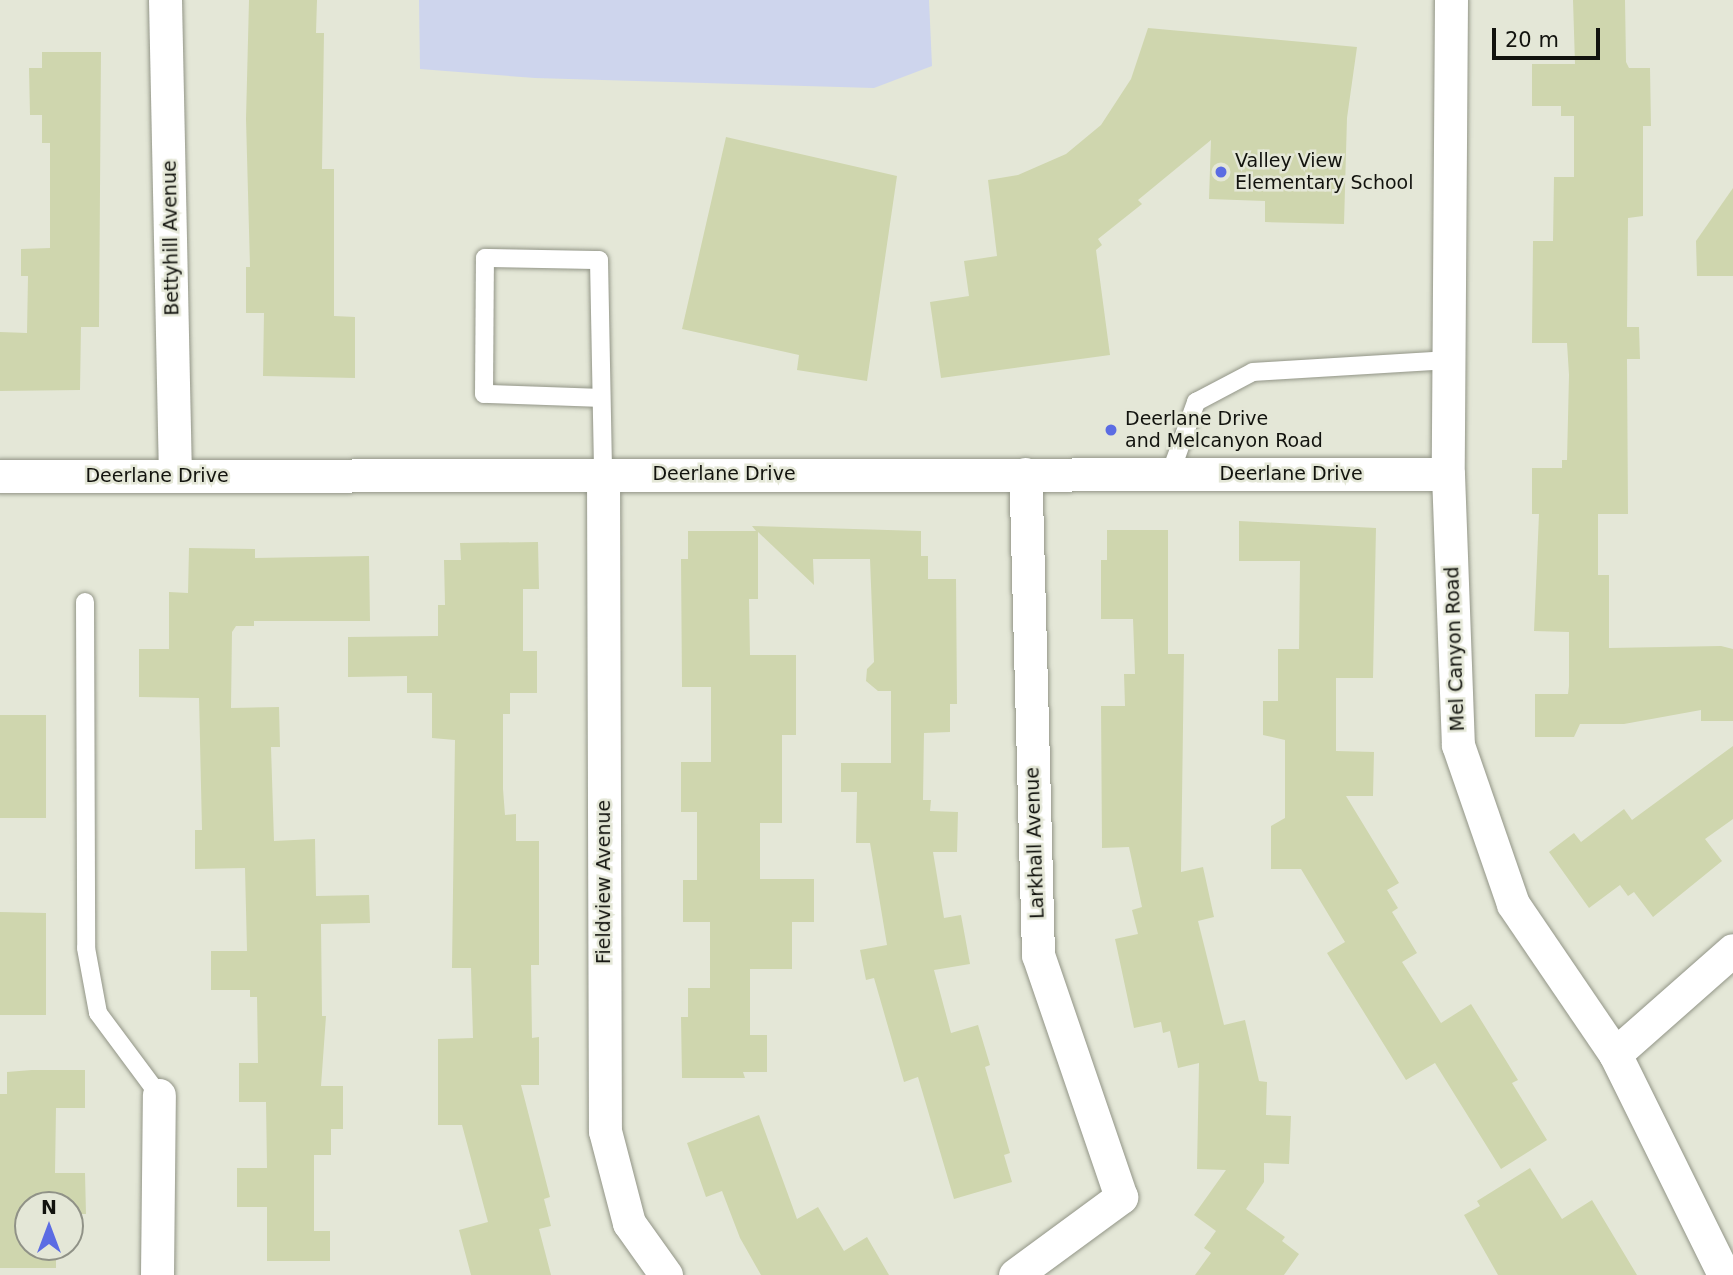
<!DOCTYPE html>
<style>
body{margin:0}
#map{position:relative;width:1733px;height:1275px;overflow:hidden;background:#e4e7d7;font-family:"DejaVu Sans",sans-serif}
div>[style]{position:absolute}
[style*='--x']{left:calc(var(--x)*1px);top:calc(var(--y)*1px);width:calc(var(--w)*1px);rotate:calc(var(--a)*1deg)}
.green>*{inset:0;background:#ced5ed}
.building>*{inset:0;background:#cfd6ae}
.roads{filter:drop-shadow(0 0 2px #929587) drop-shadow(0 0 2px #929587)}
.service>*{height:18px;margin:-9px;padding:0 9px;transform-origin:9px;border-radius:9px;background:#fff}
.minor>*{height:33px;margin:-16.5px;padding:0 16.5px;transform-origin:16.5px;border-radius:16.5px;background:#fff}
.dots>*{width:19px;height:19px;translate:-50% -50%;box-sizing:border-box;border:4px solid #e4e7d7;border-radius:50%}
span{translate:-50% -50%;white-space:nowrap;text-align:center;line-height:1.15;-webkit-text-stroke:5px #e4e7d7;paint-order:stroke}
.poi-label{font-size:19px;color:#12130e}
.left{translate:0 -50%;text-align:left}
.street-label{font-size:19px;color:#12130e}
.north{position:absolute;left:14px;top:1191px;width:70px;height:70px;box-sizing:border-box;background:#e4e7d7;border:2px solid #909287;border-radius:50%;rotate:0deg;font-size:19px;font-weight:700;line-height:28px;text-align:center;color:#12130e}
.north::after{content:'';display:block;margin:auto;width:24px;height:32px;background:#5b6ce3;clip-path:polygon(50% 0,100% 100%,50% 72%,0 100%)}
.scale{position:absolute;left:1492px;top:28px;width:108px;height:32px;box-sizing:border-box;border:4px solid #12130e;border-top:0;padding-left:9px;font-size:21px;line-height:24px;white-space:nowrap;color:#12130e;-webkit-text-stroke:5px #e4e7d7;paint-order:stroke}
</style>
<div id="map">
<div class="green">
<i style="clip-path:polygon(419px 0,929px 0,932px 66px,874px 88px,535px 78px,420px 69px)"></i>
</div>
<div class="building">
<i style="clip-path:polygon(249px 0,317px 0,316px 33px,324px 33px,322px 169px,334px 169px,334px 316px,355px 317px,355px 378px,263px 376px,264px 313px,246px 313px,246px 267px,250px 267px,246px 119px)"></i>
<i style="clip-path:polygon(1573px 0,1625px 0,1626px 62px,1629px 68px,1650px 68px,1651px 126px,1643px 126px,1643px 216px,1628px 218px,1627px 327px,1639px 327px,1640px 359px,1627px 359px,1628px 514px,1598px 514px,1598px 575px,1609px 575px,1609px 648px,1721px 646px,1733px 649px,1733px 721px,1701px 721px,1701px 710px,1624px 724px,1580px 724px,1574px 737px,1535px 737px,1535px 694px,1568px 694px,1569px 686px,1569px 632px,1534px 631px,1539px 514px,1532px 514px,1532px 468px,1562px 468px,1562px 460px,1567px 460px,1569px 375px,1567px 343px,1532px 343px,1533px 241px,1553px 241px,1554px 177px,1574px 177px,1574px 116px,1561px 116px,1561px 106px,1532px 106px,1532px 64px,1575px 64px)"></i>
<i style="clip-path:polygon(1148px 28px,1357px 47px,1347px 118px,1344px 224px,1265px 222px,1265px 201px,1209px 199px,1211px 140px,1138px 200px,1142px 204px,1098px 239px,1102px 245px,1096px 250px,1110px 355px,941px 378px,930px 302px,969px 296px,964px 261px,997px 256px,988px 180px,1018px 175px,1066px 154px,1101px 125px,1131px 79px)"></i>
<i style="clip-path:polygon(42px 52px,101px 52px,99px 327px,81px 327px,80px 390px,0 391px,0 332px,27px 333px,28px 276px,21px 276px,21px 249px,50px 248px,50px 143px,42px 143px,42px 115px,30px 115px,29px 68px,42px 68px)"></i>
<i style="clip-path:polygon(726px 137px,897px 176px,867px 381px,797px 370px,799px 355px,682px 329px)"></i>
<i style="clip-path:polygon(1733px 188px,1733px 276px,1697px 276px,1696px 241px)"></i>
<i style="clip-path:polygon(1239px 521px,1376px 528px,1373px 678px,1336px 678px,1336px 751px,1374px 752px,1373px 796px,1346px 796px,1399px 883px,1387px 890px,1398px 908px,1392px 912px,1417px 953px,1402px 962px,1441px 1023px,1471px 1004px,1518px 1080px,1512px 1083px,1547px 1140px,1501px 1169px,1435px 1063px,1406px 1080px,1327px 953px,1345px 942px,1301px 869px,1271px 869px,1271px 826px,1285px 818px,1285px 740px,1263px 735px,1263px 701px,1278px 701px,1278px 649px,1299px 649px,1300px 561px,1239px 561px)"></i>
<i style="clip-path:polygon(752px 526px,921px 531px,921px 556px,928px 556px,928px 579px,956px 579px,957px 704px,950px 704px,950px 732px,924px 733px,923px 800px,931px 800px,930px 811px,958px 812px,957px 852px,933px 852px,944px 918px,961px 915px,970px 964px,934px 970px,951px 1033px,978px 1025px,990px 1065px,985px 1067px,1010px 1153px,1004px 1155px,1012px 1182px,954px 1199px,918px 1077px,904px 1082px,874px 978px,866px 980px,860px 950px,887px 945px,870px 843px,856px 843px,857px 792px,841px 792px,841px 763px,891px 763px,891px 691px,878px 691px,866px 681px,867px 669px,874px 662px,870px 559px,813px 559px,814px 585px,758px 532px,758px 599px,749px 599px,750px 655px,796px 655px,796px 735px,782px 735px,782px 823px,760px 823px,760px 879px,814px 879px,814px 922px,792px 922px,792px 969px,750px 969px,750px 1035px,767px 1035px,767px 1072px,743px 1072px,745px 1078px,682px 1078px,681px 1017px,688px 1017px,688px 988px,710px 988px,710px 922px,683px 922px,683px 880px,697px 880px,697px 812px,681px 812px,681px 762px,711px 762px,711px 687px,682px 687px,681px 559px,688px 559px,688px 531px,756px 531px)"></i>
<i style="clip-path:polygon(1107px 530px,1168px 530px,1168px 654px,1184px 654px,1181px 872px,1203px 867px,1214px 917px,1198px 921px,1224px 1025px,1245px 1020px,1259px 1081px,1267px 1082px,1266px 1115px,1291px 1116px,1289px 1164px,1264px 1163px,1264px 1182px,1246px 1209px,1285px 1237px,1282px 1241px,1299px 1254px,1284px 1275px,1195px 1275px,1211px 1253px,1204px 1248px,1216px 1231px,1194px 1215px,1226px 1170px,1197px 1169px,1199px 1063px,1178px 1068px,1170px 1031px,1163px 1033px,1161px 1022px,1134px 1028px,1115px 939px,1138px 934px,1132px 910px,1142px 907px,1129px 847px,1102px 848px,1101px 706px,1125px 706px,1124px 674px,1135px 674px,1133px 619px,1101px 619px,1101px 560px,1107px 560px)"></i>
<i style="clip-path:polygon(538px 542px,539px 589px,523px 589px,523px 651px,537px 651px,537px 693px,510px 693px,510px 714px,503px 714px,503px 789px,505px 815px,516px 814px,516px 841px,539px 841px,539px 965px,531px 965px,532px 1038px,539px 1037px,539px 1085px,521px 1085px,550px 1197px,544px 1199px,551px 1226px,539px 1229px,551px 1275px,471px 1275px,459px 1230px,488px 1222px,462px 1125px,438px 1125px,438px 1039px,473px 1038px,471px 968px,452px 968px,455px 740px,432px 738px,432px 693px,407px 693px,407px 676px,348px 677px,348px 637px,438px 636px,438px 605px,445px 605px,444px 560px,461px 560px,460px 543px)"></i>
<i style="clip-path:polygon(189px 548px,255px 549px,255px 558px,369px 556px,370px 621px,254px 621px,254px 626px,236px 626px,232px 632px,231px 708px,279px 707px,280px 747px,271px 747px,274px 841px,315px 839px,316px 896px,369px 895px,370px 923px,321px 924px,322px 1016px,326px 1016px,321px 1086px,343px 1086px,343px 1129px,331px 1129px,331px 1155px,314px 1155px,314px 1231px,330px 1231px,330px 1261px,267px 1261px,267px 1207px,237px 1207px,237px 1168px,267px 1168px,266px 1102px,239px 1102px,239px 1063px,258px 1063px,257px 997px,250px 997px,250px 990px,211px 990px,211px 951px,247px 951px,245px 868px,195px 869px,195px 830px,202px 830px,199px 698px,139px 697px,139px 649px,169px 649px,169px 592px,188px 593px)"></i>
<i style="clip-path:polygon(0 715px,46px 715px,46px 818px,0 818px)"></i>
<i style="clip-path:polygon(1733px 746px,1733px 819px,1705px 839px,1722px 861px,1653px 917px,1634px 892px,1628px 896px,1620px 885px,1589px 908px,1549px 852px,1574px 833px,1581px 842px,1624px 809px,1632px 820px)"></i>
<i style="clip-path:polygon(0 912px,46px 913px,46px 1015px,0 1015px)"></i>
<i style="clip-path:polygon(32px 1070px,85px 1070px,85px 1108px,56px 1108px,55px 1173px,85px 1173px,86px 1214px,70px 1214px,70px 1205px,28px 1205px,28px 1247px,56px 1247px,56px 1268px,0 1268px,0 1094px,7px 1094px,7px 1072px)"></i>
<i style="clip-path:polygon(759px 1115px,797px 1219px,818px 1207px,844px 1251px,867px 1237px,889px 1275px,761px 1275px,740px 1238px,722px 1191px,706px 1197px,687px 1143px)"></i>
<i style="clip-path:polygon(1530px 1168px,1562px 1219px,1592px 1200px,1637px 1275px,1498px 1275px,1464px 1215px,1480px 1206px,1477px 1201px)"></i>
</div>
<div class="roads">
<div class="service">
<i style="--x:601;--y:398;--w:117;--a:-178"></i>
<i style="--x:484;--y:394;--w:136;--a:-89.6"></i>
<i style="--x:485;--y:258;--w:114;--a:1"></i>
<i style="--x:599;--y:260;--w:213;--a:88.9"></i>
<i style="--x:1170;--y:474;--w:77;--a:-70.1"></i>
<i style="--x:1196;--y:402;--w:64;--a:-27.8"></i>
<i style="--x:1253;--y:372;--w:196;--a:-3.5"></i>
<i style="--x:85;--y:602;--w:346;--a:89.8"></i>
<i style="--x:86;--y:948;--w:66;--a:79.5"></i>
<i style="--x:98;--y:1013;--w:102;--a:53.4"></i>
</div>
<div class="minor">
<i style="--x:165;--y:0;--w:476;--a:88.8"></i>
<i style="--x:1451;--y:0;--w:474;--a:90.4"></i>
<i style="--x:1448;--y:474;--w:271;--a:87.9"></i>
<i style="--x:1458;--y:745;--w:168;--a:70.9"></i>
<i style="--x:1513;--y:904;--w:181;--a:55.8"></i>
<i style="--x:1615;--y:1054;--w:246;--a:63.7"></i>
<i style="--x:603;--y:473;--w:658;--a:89.83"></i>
<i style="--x:605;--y:1131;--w:95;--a:75.4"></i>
<i style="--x:629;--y:1223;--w:64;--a:54.6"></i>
<i style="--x:0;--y:476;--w:1448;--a:-0.08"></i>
<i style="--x:1615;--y:1054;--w:157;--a:-41.4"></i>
<i style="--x:157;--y:1275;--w:180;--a:-89.4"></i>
<i style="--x:1015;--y:1275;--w:132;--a:-36.3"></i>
<i style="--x:1121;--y:1197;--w:256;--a:-108.9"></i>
<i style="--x:1038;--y:955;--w:481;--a:-91.5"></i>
</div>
</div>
<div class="dots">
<i style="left:1221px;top:172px;background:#5b6ce3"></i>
<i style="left:1111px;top:430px;background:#5b6ce3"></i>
</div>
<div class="poi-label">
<span class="left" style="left:1235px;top:172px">Valley View<br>Elementary School</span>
<span class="left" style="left:1125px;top:430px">Deerlane Drive<br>and Melcanyon Road</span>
</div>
<div class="street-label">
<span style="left:171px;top:238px;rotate:-91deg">Bettyhill Avenue</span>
<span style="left:724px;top:474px">Deerlane Drive</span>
<span style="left:1291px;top:474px">Deerlane Drive</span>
<span style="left:157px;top:476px">Deerlane Drive</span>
<span style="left:1455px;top:649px;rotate:-92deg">Mel Canyon Road</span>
<span style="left:1035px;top:843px;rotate:-92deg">Larkhall Avenue</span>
<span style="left:604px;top:882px;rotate:-90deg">Fieldview Avenue</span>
</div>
<div class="north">N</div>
<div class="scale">20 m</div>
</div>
